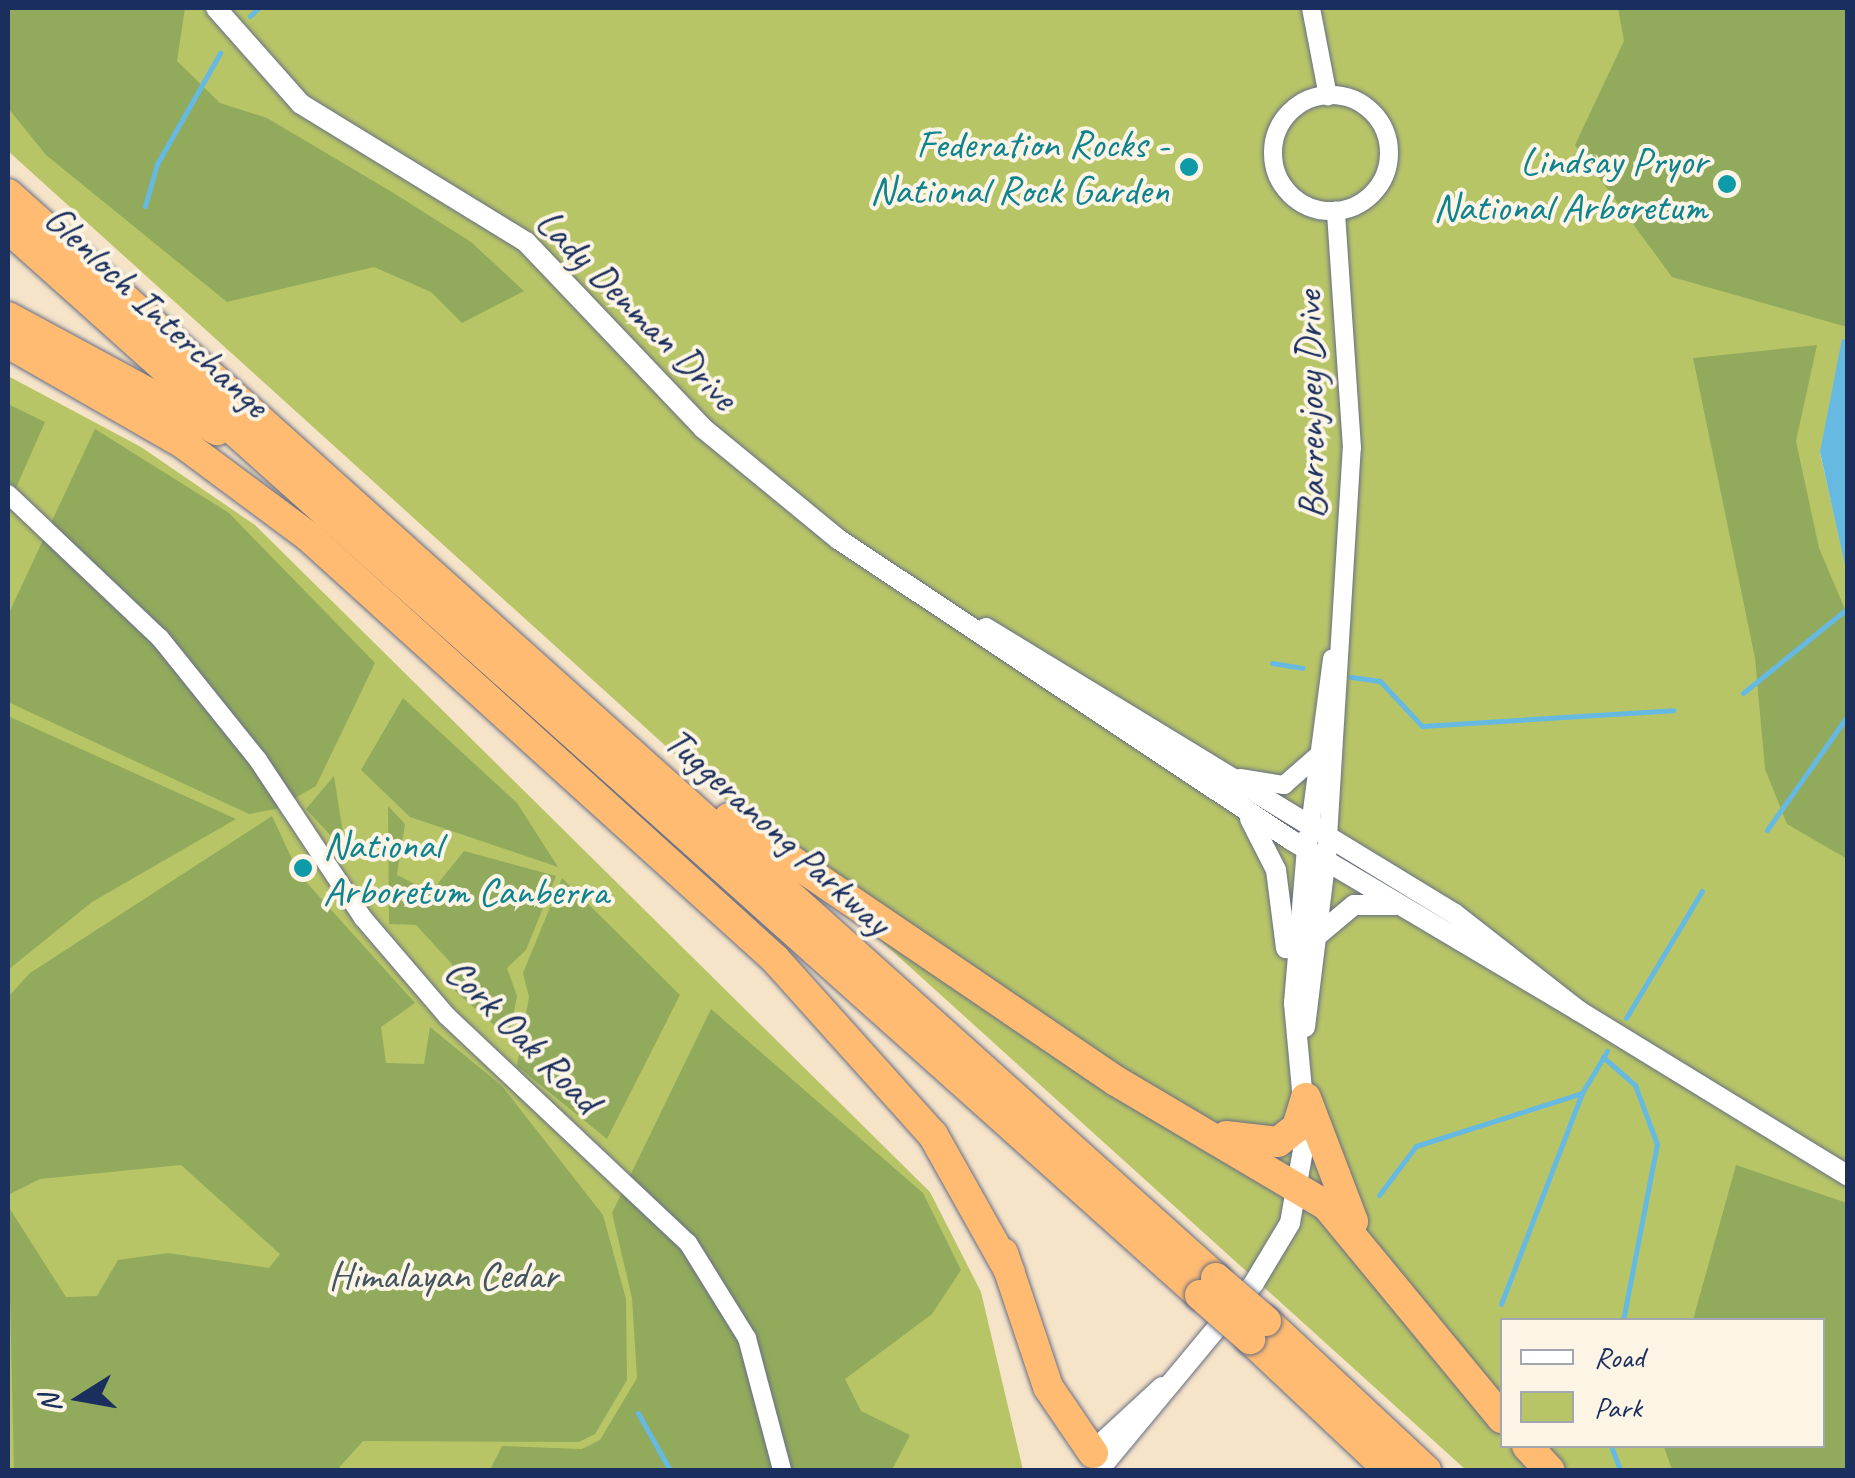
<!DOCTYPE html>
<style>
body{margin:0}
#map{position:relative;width:1855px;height:1478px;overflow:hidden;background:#f6e4c9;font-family:Caveat,sans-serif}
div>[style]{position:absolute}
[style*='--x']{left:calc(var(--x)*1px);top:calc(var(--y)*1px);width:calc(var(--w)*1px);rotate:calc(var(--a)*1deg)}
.green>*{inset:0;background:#b8c567}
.forest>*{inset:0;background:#92aa5c}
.water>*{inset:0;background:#66b9e1}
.stream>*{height:5px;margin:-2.5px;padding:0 2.5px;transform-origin:2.5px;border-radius:2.5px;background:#66b9e1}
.roads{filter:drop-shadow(0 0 2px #686e83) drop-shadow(0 0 2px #686e83)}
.minor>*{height:18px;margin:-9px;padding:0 9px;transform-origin:9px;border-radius:9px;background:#fff}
.minor>.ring{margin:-9px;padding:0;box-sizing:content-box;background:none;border:18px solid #fff;border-radius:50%}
.tertiary>*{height:20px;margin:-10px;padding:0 10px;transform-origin:10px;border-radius:10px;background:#fff}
.motorway>*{height:30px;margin:-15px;padding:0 15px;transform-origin:15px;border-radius:15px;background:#ffbb71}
.bridges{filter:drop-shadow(0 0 2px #686e83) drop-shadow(0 0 2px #686e83)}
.motorway-bridge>*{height:30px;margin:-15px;padding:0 15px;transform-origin:15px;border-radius:15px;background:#ffbb71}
.dots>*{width:28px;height:28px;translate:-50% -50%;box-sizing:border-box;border:5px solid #fcf5e5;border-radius:50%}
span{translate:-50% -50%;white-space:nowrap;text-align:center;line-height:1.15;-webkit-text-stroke:8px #fcf5e5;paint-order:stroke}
.culture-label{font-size:40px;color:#0d838f}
.right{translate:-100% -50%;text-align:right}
.left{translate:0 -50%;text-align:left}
.street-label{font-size:40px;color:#1b2f5e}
.park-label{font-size:40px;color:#425460}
.frame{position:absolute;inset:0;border:10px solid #1b2f5e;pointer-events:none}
.legend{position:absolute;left:1500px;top:1318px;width:325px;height:130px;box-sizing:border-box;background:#fcf5e5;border:2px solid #a2a6af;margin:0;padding:12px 18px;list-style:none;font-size:30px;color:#1b2f5e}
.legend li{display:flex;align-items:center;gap:20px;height:50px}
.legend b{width:50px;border:2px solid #a2a6af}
.north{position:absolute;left:30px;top:1348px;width:100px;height:100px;-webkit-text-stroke:8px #fcf5e5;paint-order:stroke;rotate:259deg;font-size:28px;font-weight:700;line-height:40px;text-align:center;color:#1b2f5e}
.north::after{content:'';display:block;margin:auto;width:35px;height:45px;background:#1b2f5e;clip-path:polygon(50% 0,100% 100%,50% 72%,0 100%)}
</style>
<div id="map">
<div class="green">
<i style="clip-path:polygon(evenodd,8px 8px,1847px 8px,1847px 342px,1820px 453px,1848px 575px,1847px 1470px,1466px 1470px,8px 151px,8px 8px,1502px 1320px,1822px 1320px,1822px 1446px,1502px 1446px,1502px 1320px)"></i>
<i style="clip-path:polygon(8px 376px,141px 447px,255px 525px,930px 1192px,981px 1292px,1023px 1470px,8px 1470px)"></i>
</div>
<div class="forest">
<i style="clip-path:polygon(10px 8px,185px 8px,177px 61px,220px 103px,267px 118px,392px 192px,471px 242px,524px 291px,462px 323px,431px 292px,374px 267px,227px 302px,46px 155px,8px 108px)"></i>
<i style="clip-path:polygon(1618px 8px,1847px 8px,1847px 327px,1672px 277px,1575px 145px,1624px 41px)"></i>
<i style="clip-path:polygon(1817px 345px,1796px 441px,1819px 548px,1847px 614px,1847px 859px,1787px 824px,1765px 769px,1755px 658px,1693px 358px)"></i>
<i style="clip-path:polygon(8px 404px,45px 422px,8px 506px)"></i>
<i style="clip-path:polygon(95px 429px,229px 513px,375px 663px,316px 786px,276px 809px,249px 814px,8px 702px,8px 615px)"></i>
<i style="clip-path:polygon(403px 698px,517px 803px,558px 867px,410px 817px,361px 770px)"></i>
<i style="clip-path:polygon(8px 716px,236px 819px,92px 902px,8px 970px)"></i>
<i style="clip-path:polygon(334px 776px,346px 852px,306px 809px)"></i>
<i style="clip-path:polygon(388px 806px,405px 824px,397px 875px,431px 892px,464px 851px,556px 876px,526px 950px,507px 968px,517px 996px,509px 1038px,455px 991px,452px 964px,416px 925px,389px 924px)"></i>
<i style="clip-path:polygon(272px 816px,299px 874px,415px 1003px,381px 1027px,386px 1063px,424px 1064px,430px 1027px,502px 1086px,603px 1215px,626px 1299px,627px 1380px,595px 1434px,579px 1442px,363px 1441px,337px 1470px,14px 1470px,8px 1206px,66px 1297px,97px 1296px,118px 1260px,168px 1253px,269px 1268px,280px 1254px,181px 1165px,40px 1179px,8px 1195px,8px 997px,30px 973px)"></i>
<i style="clip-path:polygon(562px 878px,680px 995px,607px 1139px,517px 1066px,529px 997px,523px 973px)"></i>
<i style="clip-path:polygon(711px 1009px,923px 1193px,961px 1270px,932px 1314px,845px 1379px,861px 1411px,910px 1435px,892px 1470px,490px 1470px,502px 1446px,582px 1449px,600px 1440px,637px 1378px,632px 1298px,612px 1213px)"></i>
<i style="clip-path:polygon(1736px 1165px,1847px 1203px,1847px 1470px,1672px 1470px,1664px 1447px,1822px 1446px,1822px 1320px,1693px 1320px)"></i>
</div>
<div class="water">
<i style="clip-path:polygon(1842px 339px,1848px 341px,1847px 574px,1820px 452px)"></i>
</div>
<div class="stream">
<i style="--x:250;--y:16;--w:11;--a:-45"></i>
<i style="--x:145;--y:206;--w:44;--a:-74.1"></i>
<i style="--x:157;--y:164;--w:128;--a:-60.4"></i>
<i style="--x:1272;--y:663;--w:31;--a:9"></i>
<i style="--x:1351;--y:677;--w:29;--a:8"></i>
<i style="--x:1380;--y:681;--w:62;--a:47"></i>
<i style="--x:1422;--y:726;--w:252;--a:-3.6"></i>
<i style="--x:1743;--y:693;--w:135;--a:-39"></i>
<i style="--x:1767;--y:830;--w:141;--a:-54.8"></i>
<i style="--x:1626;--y:1018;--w:148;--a:-59.1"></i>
<i style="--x:1603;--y:1057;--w:43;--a:41.2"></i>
<i style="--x:1635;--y:1085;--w:63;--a:69.6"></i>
<i style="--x:1657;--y:1144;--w:179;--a:100.9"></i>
<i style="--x:1379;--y:1195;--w:61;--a:-52.9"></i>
<i style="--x:1416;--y:1146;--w:174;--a:-17.7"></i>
<i style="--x:1582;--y:1093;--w:49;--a:-59.2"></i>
<i style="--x:1501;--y:1304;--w:226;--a:-69"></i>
<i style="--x:638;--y:1413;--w:65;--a:60.7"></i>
<i style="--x:1611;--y:1446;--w:26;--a:69"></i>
</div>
<div class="roads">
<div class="minor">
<i style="--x:1311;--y:8;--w:90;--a:79.1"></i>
<i class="ring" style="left:1273px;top:95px;width:98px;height:98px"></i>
<i style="--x:8;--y:494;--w:209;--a:43.5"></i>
<i style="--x:160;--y:638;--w:156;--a:51.2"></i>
<i style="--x:258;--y:760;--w:190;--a:56.4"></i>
<i style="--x:363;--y:918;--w:129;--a:49.4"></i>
<i style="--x:447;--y:1016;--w:331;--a:43.3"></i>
<i style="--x:688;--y:1243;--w:112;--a:58.2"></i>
<i style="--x:747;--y:1338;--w:137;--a:75.1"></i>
<i style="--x:1240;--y:778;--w:45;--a:9"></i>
<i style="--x:1284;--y:785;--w:43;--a:-41.2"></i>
<i style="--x:1310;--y:826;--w:169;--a:-82.5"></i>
<i style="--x:1328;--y:837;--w:390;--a:-86.5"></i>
<i style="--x:1352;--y:448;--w:238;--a:-93.9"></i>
</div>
<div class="tertiary">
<i style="--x:216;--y:8;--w:128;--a:48.5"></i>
<i style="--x:301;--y:104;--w:264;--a:31.5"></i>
<i style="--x:526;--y:242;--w:257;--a:46.4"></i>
<i style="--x:703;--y:428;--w:175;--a:39.4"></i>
<i style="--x:838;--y:539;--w:544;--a:33.6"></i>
<i style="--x:1291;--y:840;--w:335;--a:30.7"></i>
<i style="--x:986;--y:628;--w:549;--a:31.38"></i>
<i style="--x:1455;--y:914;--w:157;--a:38"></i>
<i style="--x:1579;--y:1011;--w:316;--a:31.5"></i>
<i style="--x:1250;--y:819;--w:57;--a:63"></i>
<i style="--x:1276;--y:870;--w:79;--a:82.7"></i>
<i style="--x:1318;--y:935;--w:47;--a:-39.8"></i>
<i style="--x:1354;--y:905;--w:42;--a:0"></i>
<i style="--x:1305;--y:1027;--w:181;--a:-83"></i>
<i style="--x:1162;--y:1387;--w:87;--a:137.3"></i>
<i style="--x:1098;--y:1446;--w:9;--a:126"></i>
<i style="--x:1093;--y:1453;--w:16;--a:50"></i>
<i style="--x:1103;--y:1465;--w:236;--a:-50.3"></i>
<i style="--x:1254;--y:1283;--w:70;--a:-59"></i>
<i style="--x:1290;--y:1223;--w:91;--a:-79.9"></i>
<i style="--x:1306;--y:1133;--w:131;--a:-95.3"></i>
<i style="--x:1294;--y:1003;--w:166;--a:-85.2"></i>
</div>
<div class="motorway">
<i style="--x:8;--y:194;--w:1623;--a:41.9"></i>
<i style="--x:8;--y:228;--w:1600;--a:41.83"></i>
<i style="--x:8;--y:317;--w:238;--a:28.4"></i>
<i style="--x:8;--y:343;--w:203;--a:29.8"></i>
<i style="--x:184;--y:444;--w:156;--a:36.6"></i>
<i style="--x:309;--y:537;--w:629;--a:42.16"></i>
<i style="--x:775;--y:959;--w:237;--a:48.1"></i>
<i style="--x:933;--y:1135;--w:157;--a:60.7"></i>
<i style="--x:729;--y:818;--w:468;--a:34.2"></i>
<i style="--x:1116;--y:1081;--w:245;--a:30.6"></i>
<i style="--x:1327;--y:1206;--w:275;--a:50.5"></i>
<i style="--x:1306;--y:1098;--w:132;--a:69.1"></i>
<i style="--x:1226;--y:1136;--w:52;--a:6.6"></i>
<i style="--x:1278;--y:1142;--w:24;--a:-38"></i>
<i style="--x:1297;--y:1127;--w:30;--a:-73"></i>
<i style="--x:1003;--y:1253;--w:141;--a:71.4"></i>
<i style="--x:1048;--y:1387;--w:80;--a:55.7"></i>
<i style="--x:1266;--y:1321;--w:219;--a:43"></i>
<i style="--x:1250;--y:1339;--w:191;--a:43.3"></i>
<i style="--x:1527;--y:1446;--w:33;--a:47"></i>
</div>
</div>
<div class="bridges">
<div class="motorway-bridge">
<i style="--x:1216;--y:1278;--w:66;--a:40.7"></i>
<i style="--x:1200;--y:1295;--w:67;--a:41.3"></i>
</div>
</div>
<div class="dots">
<i style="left:1189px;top:167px;background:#0f9aa8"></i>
<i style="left:1727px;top:184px;background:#0f9aa8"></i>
<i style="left:303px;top:868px;background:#0f9aa8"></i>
</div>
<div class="culture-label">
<span class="right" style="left:1169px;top:167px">Federation Rocks -<br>National Rock Garden</span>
<span class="right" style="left:1707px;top:184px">Lindsay Pryor<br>National Arboretum</span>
<span class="left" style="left:323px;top:868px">National<br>Arboretum Canberra</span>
</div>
<div class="street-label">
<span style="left:637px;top:309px;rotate:45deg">Lady Denman Drive</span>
<span style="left:157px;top:311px;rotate:43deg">Glenloch Interchange</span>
<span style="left:1310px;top:405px;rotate:-91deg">Barrenjoey Drive</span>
<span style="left:778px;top:831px;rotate:42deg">Tuggeranong Parkway</span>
<span style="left:523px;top:1035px;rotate:45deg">Cork Oak Road</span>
</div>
<div class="park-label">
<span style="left:443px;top:1275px">Himalayan Cedar</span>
</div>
<div class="frame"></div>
<ul class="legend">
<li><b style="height:12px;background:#fff"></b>Road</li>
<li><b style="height:28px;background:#b8c567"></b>Park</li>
</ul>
<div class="north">N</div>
</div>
